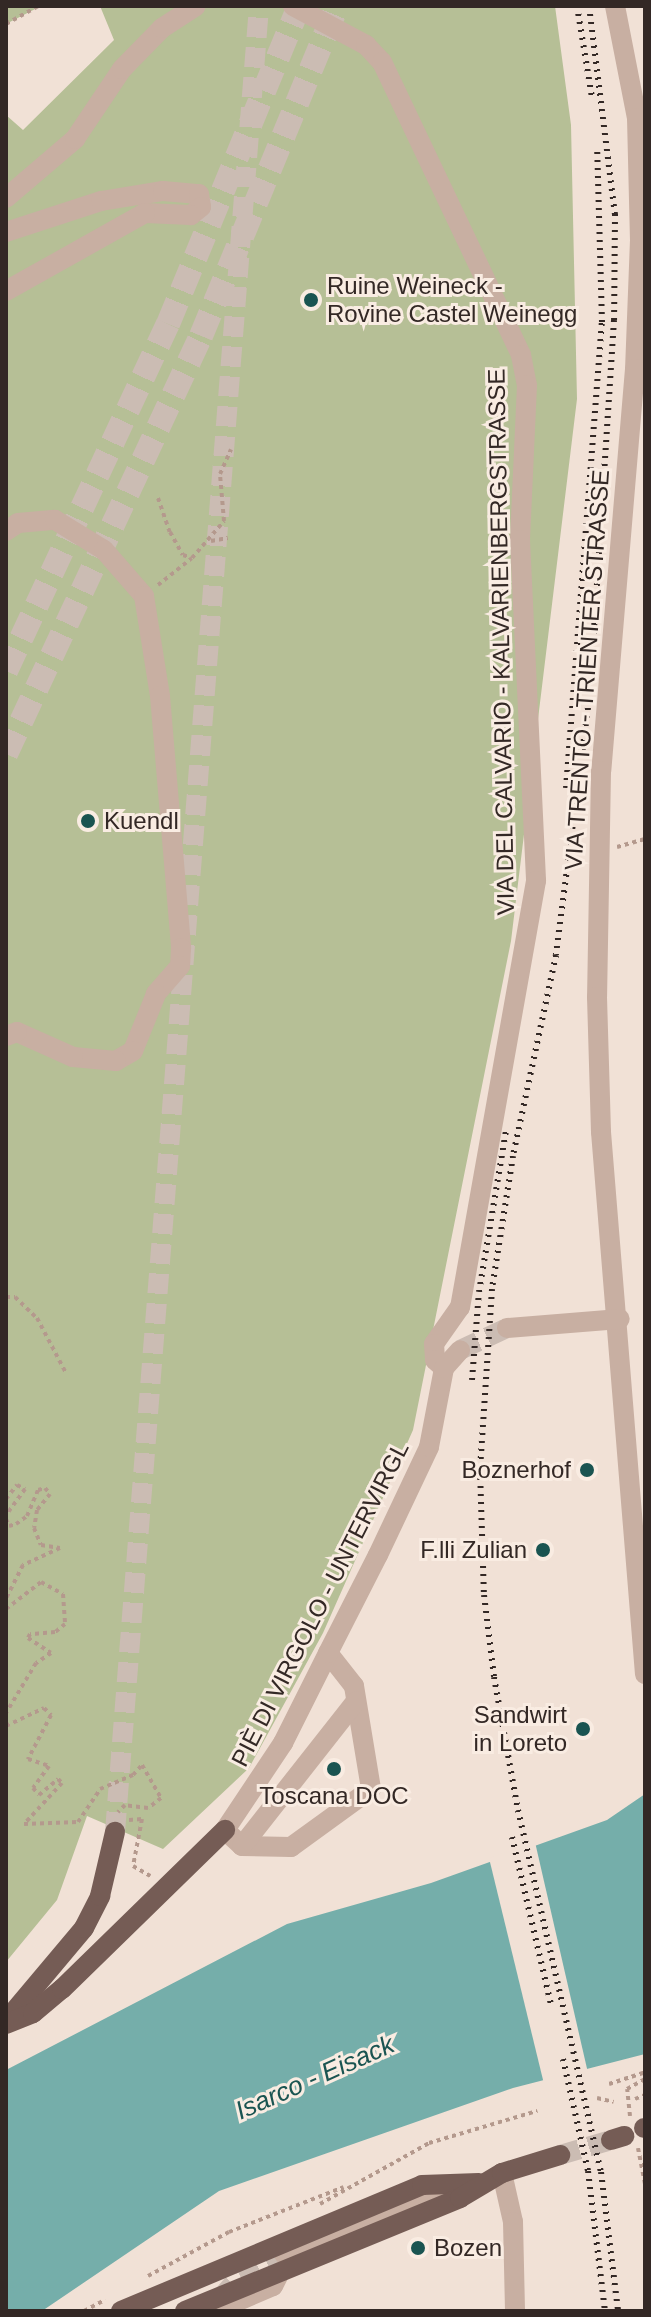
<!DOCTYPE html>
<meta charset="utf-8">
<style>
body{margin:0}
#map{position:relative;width:651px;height:2317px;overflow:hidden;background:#f1e1d6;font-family:Helvetica,sans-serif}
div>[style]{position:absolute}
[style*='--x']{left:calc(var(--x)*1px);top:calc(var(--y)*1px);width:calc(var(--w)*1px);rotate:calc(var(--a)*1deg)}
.green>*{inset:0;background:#b6bf96}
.water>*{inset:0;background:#75aeaa}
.pier>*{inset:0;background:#f1e1d6}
.minor-tunnel>*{height:20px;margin-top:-10px;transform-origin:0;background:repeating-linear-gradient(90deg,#cbbcb3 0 20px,transparent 0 30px)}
.major-tunnel>*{height:20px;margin-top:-10px;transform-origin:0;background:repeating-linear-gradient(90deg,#cbbcb3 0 20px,transparent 0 30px)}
.highway-tunnel>*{height:24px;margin-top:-12px;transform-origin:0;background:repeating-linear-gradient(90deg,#cbbcb3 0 24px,transparent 0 36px)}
.path>*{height:4px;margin-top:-2px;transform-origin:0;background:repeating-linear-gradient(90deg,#b4998d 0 4px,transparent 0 8px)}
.minor>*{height:20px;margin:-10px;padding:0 10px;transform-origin:10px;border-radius:10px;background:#c8afa2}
.major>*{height:20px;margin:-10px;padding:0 10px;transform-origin:10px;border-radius:10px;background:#755c55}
.rail>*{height:6px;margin-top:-3px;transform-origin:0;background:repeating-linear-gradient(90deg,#332825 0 2px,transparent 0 8px)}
.dots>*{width:22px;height:22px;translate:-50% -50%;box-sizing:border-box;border:4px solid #f9ece2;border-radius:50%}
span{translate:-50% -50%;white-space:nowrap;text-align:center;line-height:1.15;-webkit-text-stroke:6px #f9ece2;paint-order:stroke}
.poi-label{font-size:24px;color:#332825}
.left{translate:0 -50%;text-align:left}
.right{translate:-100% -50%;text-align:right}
.street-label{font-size:24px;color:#332825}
.water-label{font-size:26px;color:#1a5451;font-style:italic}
.frame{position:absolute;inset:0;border:8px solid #332825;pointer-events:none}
</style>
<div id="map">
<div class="green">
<i style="clip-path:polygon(6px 6px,41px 6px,6px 24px)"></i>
<i style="clip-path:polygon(100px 6px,555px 6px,571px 125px,577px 399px,511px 941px,413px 1430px,323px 1633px,249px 1768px,163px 1849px,87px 1816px,57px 1900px,6px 1962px,6px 115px,23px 130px,114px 40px)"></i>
</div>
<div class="water">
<i style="clip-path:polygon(645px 1794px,645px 2054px,513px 2088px,219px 2191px,42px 2311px,6px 2311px,6px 2070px,287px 1924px,431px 1883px,607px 1820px)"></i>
</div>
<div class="pier">
<i style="clip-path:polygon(535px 1842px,588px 2073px,544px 2084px,489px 1858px)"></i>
</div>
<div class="minor-tunnel">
<i style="--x:460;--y:1350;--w:52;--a:-25.1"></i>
<i style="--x:220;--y:2299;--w:30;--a:-49"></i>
<i style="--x:240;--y:2276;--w:49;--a:-26.6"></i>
</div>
<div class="major-tunnel">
<i style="--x:115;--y:1832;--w:1832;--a:-85.49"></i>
<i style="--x:560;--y:2155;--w:53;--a:-16.4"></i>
</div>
<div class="highway-tunnel">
<i style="--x:6;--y:671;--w:383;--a:-65"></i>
<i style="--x:168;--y:324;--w:344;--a:-67.6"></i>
<i style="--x:6;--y:754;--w:461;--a:-65"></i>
<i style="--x:201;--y:336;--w:357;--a:-67.6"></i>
</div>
<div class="path">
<i style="--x:6;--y:24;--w:37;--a:-29"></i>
<i style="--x:158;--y:498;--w:36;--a:71"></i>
<i style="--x:170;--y:532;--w:26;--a:61"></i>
<i style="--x:183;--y:555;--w:9;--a:18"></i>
<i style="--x:192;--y:558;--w:49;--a:-49.1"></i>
<i style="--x:224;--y:521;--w:47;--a:-94.9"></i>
<i style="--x:220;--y:474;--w:27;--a:-66"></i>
<i style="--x:211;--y:541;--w:17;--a:-10"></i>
<i style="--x:158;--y:585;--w:43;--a:-38.5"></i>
<i style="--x:617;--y:847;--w:29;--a:-16"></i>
<i style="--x:6;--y:1297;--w:9;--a:0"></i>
<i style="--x:15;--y:1297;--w:30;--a:44"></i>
<i style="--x:37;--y:1318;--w:62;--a:62.2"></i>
<i style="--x:6;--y:1499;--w:18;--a:-52"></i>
<i style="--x:17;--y:1485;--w:9;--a:27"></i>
<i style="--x:25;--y:1489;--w:32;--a:126"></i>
<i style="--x:6;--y:1519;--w:8;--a:67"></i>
<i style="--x:9;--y:1526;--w:7;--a:-16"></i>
<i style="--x:16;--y:1524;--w:14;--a:-36"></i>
<i style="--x:27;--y:1516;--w:28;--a:-67"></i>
<i style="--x:38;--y:1490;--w:7;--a:-16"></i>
<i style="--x:45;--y:1488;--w:8;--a:50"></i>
<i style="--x:50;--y:1494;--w:21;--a:129"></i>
<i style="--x:37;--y:1510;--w:18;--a:99"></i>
<i style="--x:34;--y:1528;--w:18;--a:68"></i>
<i style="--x:41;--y:1545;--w:19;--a:9"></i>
<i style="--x:60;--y:1548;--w:41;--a:155.3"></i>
<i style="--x:23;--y:1565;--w:37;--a:117"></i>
<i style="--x:6;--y:1609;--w:44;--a:-37.6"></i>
<i style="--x:41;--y:1582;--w:25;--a:29"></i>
<i style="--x:63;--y:1594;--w:30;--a:86"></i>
<i style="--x:65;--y:1624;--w:13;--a:141"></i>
<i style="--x:55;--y:1632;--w:25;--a:175"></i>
<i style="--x:30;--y:1634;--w:4;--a:117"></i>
<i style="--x:28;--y:1638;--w:27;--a:33"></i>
<i style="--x:51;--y:1653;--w:18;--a:146"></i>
<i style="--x:36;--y:1663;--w:58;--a:121"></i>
<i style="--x:6;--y:1726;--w:42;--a:-25.3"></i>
<i style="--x:44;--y:1708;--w:10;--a:45"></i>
<i style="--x:51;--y:1715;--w:50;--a:117.6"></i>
<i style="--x:28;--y:1759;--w:22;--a:18"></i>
<i style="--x:49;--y:1766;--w:27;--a:126"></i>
<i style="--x:33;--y:1788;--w:9;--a:49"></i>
<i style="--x:39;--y:1795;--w:25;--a:-40"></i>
<i style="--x:58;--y:1779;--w:6;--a:45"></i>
<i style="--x:62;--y:1783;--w:56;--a:132.8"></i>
<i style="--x:24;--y:1824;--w:54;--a:-2.1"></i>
<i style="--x:78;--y:1822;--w:40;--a:-56"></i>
<i style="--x:100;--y:1789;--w:36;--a:-23"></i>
<i style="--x:133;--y:1775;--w:13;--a:-48"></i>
<i style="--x:142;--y:1765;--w:38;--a:60"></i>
<i style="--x:161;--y:1798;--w:16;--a:142"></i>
<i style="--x:148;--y:1808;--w:23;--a:-173"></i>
<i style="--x:125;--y:1805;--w:10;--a:135"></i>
<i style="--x:129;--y:1820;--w:13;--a:-4"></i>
<i style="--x:142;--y:1819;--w:48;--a:100.8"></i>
<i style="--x:133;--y:1866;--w:20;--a:30"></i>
<i style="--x:609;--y:2084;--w:38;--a:-18"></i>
<i style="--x:597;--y:2098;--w:17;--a:13"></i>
<i style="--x:635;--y:2099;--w:11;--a:-22"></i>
<i style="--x:630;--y:2116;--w:27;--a:-96"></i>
<i style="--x:627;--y:2089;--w:21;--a:-29"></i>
<i style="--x:638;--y:2148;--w:36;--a:79"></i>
<i style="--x:320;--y:2204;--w:125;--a:-29.2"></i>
<i style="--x:429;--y:2143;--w:113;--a:-16.5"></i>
<i style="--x:148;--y:2276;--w:92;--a:-28.5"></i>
<i style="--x:229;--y:2232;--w:123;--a:-21.4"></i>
<i style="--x:84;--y:2311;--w:24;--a:-28"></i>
</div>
<div class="minor">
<i style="--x:293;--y:6;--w:83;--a:28.1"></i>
<i style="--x:366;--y:45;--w:23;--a:47"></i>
<i style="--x:382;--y:62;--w:324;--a:64.6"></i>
<i style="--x:521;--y:355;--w:31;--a:79"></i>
<i style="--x:527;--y:385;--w:155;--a:92.6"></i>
<i style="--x:520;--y:540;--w:341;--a:87.3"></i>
<i style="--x:536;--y:881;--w:433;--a:100.1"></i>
<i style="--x:460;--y:1307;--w:45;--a:125.1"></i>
<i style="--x:434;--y:1344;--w:16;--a:86"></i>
<i style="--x:435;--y:1360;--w:12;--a:42"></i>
<i style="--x:615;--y:6;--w:114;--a:78.9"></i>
<i style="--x:637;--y:118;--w:122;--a:88.6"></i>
<i style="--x:640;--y:240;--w:129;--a:92.2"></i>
<i style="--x:635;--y:369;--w:403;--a:94.8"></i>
<i style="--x:601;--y:771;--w:226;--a:91"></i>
<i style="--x:597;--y:997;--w:135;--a:88.3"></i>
<i style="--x:601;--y:1132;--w:544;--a:85.36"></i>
<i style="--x:6;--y:198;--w:91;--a:-40.5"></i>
<i style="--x:75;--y:139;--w:84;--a:-56.1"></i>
<i style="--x:122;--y:69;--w:57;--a:-45.7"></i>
<i style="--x:162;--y:28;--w:40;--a:-32.9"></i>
<i style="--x:6;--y:232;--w:100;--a:-18.1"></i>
<i style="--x:101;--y:201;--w:63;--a:-9.2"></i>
<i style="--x:163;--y:191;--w:36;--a:5"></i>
<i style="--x:199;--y:194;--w:13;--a:81"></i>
<i style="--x:201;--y:207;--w:13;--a:141"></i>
<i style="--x:191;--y:215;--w:46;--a:-177.5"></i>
<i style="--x:145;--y:213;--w:159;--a:150.7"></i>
<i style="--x:6;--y:531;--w:14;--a:-34"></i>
<i style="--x:18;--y:523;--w:37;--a:-5"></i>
<i style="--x:55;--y:520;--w:57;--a:31.5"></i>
<i style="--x:104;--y:550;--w:61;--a:49"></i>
<i style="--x:144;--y:596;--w:101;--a:80.9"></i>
<i style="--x:160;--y:696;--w:253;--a:85.2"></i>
<i style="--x:181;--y:948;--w:18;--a:93"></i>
<i style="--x:180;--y:966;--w:37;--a:131"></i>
<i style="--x:156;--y:994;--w:61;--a:112"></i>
<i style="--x:133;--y:1051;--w:20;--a:150"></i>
<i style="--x:116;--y:1061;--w:43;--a:-174.7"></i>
<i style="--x:73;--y:1057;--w:61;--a:-155.9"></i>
<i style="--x:17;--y:1032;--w:12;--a:160"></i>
<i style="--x:507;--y:1328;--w:113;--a:-4.6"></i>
<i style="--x:328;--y:1653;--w:42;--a:51.8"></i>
<i style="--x:354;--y:1686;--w:104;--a:80.6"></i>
<i style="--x:371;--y:1789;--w:99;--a:144.1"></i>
<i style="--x:291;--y:1847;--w:49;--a:-178.8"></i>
<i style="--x:242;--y:1846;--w:23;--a:-137"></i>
<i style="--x:225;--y:1830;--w:105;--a:-56.3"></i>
<i style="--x:283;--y:1743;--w:101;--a:-63.4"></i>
<i style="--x:328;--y:1653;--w:110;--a:-63"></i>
<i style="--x:378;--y:1555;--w:119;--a:-64.7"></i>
<i style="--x:429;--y:1447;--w:80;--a:-79.2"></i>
<i style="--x:444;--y:1368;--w:24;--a:-48"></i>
<i style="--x:242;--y:1846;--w:184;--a:-51.8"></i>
<i style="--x:502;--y:2173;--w:50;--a:77.3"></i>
<i style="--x:513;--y:2222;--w:89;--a:88.7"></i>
<i style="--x:284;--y:2254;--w:185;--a:-21.6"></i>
<i style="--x:215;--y:2311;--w:63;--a:-23.3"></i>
<i style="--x:273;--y:2286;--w:16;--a:-63"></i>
</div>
<div class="major">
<i style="--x:6;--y:2021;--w:121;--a:-50"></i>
<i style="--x:84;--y:1928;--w:36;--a:-63"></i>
<i style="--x:100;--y:1896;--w:66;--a:-76.8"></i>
<i style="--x:6;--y:2024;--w:29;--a:-22"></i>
<i style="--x:33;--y:2013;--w:38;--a:-40"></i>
<i style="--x:62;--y:1989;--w:228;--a:-44.3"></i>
<i style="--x:644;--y:2128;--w:1;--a:0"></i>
<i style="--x:611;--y:2140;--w:14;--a:-17"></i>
<i style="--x:121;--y:2311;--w:326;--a:-22.7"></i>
<i style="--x:422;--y:2185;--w:57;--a:-2"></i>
<i style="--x:185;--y:2311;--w:297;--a:-22.3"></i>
<i style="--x:460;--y:2198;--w:49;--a:-30.8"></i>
<i style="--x:502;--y:2173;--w:61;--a:-17.2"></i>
</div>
<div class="rail">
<i style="--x:577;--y:6;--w:93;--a:80.7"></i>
<i style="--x:589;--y:6;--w:210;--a:82.9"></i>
<i style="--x:615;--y:214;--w:106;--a:90.5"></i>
<i style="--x:614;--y:320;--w:373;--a:93.7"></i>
<i style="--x:590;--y:692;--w:265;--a:97.4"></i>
<i style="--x:556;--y:955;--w:206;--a:102.1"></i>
<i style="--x:513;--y:1156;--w:135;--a:99"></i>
<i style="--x:492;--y:1289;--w:181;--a:93.8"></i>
<i style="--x:480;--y:1470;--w:125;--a:88.2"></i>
<i style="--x:484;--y:1595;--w:83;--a:83"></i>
<i style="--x:494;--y:1677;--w:135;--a:79.8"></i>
<i style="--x:518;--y:1810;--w:371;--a:77.1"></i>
<i style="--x:601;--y:2172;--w:140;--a:83"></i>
<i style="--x:566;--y:788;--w:467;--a:-85.6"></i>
<i style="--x:602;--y:322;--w:176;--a:-91.6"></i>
<i style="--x:472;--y:1380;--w:88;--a:-85.5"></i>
<i style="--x:479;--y:1292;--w:163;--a:-80.5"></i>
<i style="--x:512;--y:1837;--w:171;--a:76.9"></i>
<i style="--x:563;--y:2059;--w:115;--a:77.4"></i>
<i style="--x:588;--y:2171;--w:141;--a:83.1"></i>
</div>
<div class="dots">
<i style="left:311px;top:300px;background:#1a5451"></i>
<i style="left:88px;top:821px;background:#1a5451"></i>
<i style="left:587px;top:1470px;background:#1a5451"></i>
<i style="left:543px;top:1550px;background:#1a5451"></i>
<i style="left:583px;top:1729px;background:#1a5451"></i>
<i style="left:334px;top:1769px;background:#1a5451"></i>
<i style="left:418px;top:2248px;background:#1a5451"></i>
</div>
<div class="poi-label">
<span class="left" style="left:327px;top:300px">Ruine Weineck -<br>Rovine Castel Weinegg</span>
<span class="left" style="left:104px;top:821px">Kuendl</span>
<span class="right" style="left:571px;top:1470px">Boznerhof</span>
<span class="right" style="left:527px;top:1550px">F.lli Zulian</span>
<span class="right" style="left:567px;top:1729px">Sandwirt<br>in Loreto</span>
<span style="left:334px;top:1796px">Toscana DOC</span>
<span class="left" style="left:434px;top:2248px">Bozen</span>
</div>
<div class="street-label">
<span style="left:501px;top:642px;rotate:-91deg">VIA DEL CALVARIO - KALVARIENBERGSTRASSE</span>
<span style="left:587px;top:670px;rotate:-86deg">VIA TRENTO - TRIENTER STRASSE</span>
<span style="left:320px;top:1604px;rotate:-63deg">PIÈ DI VIRGOLO - UNTERVIRGL</span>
</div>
<div class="water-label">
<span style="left:315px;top:2078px;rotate:-24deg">Isarco - Eisack</span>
</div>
<div class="frame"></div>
</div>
